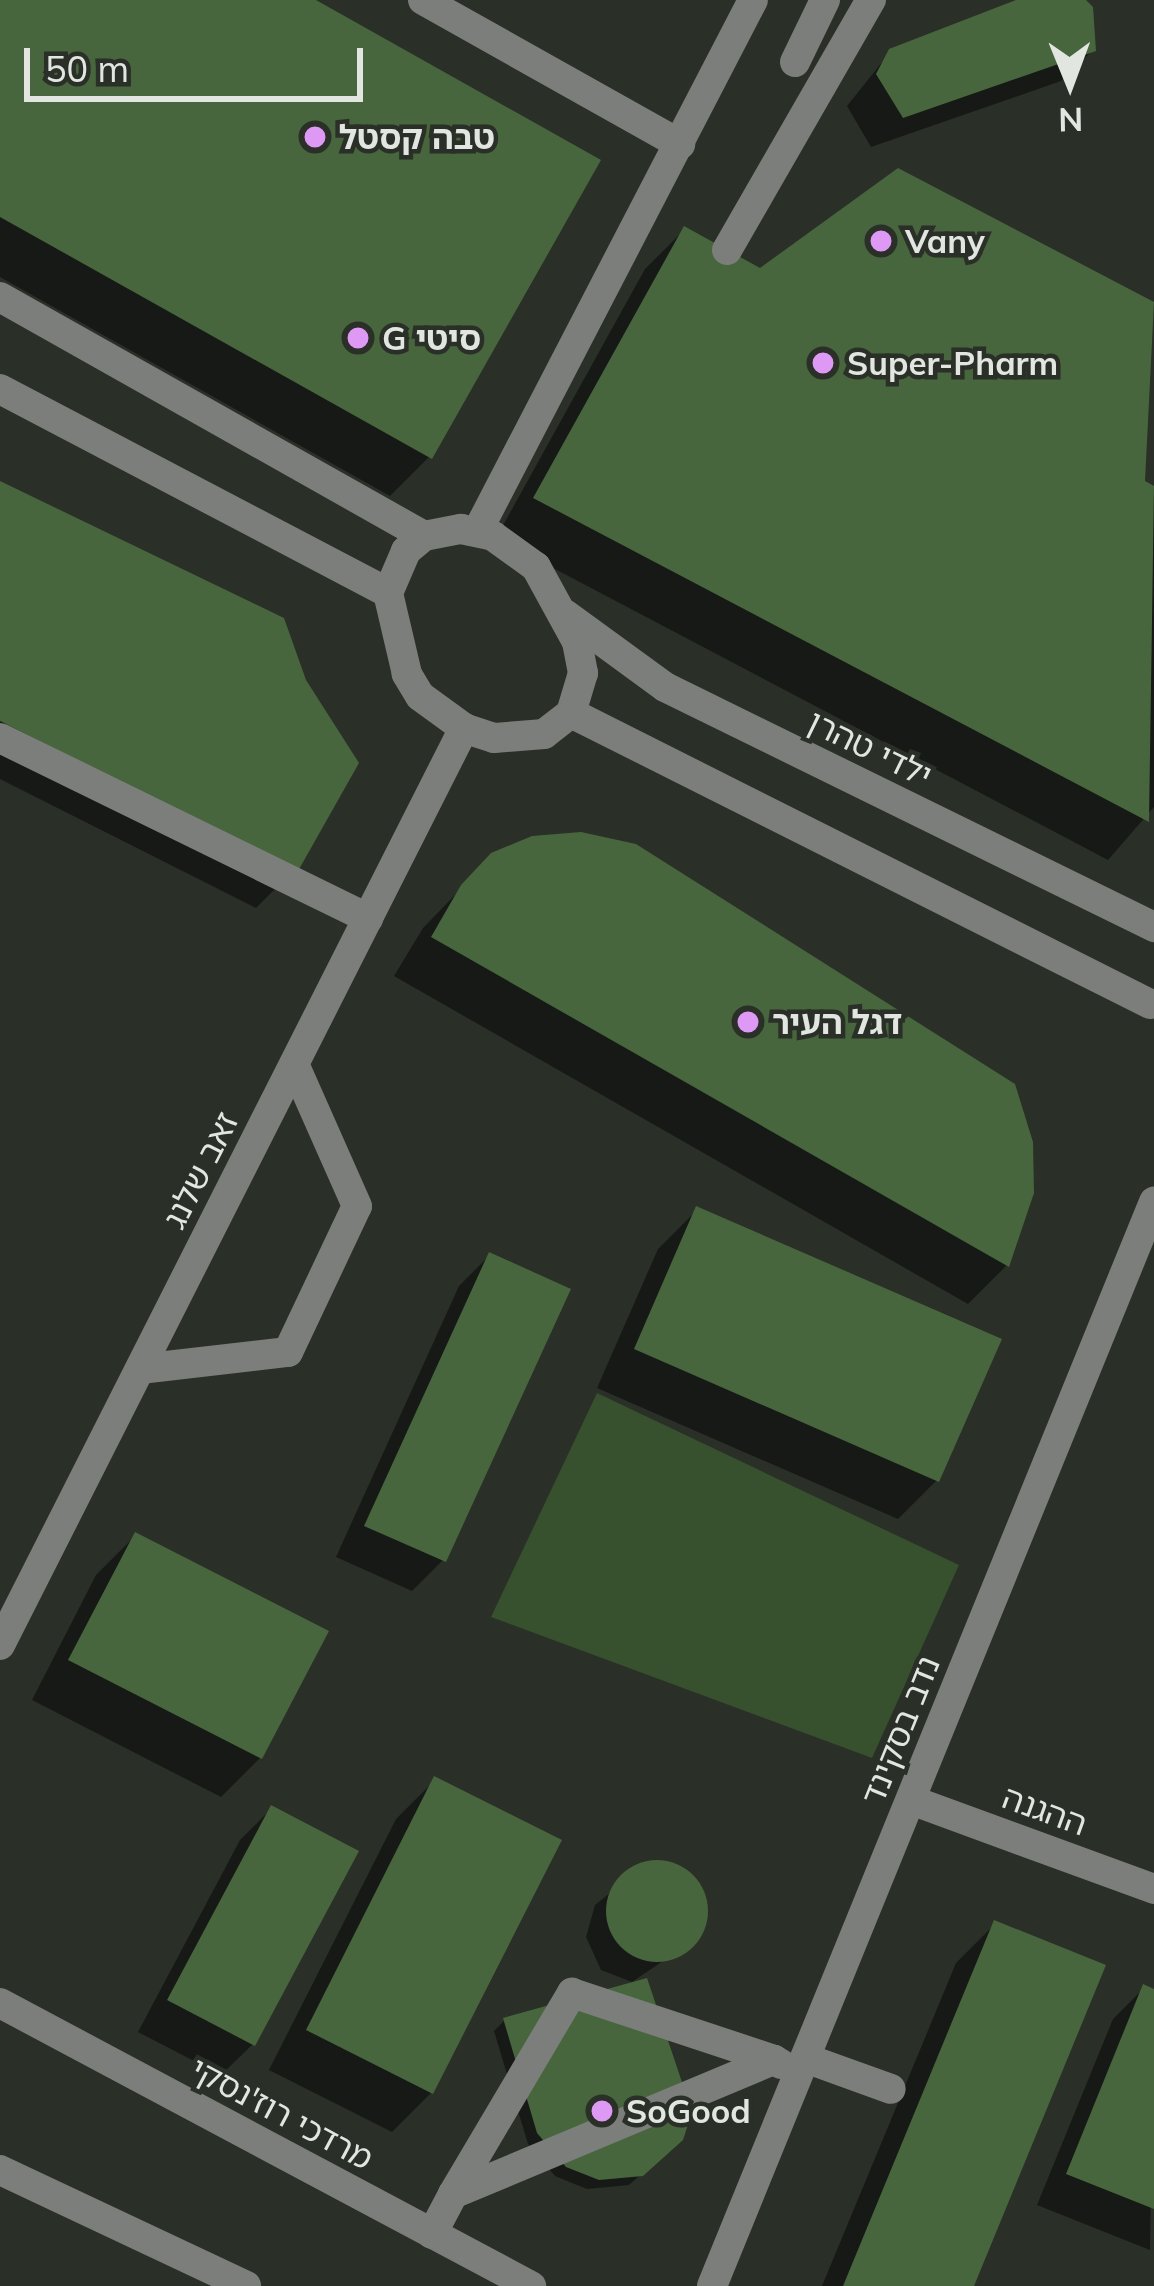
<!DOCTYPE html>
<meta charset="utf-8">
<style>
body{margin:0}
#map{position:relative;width:1154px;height:2286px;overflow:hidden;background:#2a2f28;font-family:Mulish,"Noto Sans Hebrew",sans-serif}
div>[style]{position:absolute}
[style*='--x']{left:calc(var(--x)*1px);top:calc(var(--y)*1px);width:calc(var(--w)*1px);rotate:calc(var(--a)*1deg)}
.green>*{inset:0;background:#37502d}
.shadow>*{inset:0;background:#0007}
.building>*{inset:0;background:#48663d}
.round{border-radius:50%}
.minor>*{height:30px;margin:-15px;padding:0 15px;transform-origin:15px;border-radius:15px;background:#7b7e7a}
.dots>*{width:33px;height:33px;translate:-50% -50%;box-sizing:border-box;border:6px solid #2a2f28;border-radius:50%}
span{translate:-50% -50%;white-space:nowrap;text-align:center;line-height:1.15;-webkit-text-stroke:9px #2a2f28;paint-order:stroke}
.poi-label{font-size:33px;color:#e2e6e1;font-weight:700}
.left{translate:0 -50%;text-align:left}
.street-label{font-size:33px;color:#e2e6e1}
.north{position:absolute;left:1010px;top:24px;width:120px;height:120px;-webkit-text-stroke:9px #2a2f28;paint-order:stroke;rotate:179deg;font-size:33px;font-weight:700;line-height:48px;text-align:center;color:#e2e6e1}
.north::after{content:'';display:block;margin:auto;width:42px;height:54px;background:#e2e6e1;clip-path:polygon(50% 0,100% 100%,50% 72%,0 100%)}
.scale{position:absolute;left:24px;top:48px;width:339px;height:54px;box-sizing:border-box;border:6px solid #e2e6e1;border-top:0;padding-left:15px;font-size:36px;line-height:42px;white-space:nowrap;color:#e2e6e1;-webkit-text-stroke:9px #2a2f28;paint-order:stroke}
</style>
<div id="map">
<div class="green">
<i style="clip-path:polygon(597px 1393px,959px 1565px,872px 1758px,491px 1617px)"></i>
</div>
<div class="shadow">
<i style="clip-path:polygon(0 0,310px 0,429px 457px,390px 496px,0 277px)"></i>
<i style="clip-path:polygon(1024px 0,1081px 0,1093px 50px,1061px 81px,871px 147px,847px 106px,891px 51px)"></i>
<i style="clip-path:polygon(684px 230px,1154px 489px,1154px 807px,1108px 860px,496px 538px,645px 269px)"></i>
<i style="clip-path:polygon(0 484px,295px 869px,256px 908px,0 779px)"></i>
<i style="clip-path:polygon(493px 856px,1007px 1265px,968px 1304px,394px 976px,423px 928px)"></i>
<i style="clip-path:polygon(697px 1210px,937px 1480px,898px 1519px,597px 1388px,658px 1249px)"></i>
<i style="clip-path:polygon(490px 1255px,443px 1560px,412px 1591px,336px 1557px,459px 1286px)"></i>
<i style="clip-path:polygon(135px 1536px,260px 1758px,221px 1797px,32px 1700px,96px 1575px)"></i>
<i style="clip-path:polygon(435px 1780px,431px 2093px,392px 2132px,269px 2070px,396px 1819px)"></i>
<i style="clip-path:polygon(271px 1809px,252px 2045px,221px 2075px,138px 2032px,240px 1840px)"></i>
<i style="clip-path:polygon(645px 1865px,690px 1876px,704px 1906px,697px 1938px,632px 1982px,601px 1970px,586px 1937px,595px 1905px)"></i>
<i style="clip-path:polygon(995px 1924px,971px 2286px,822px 2286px,956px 1963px)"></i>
<i style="clip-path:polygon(1144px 1988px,1154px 1992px,1150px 2250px,1037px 2205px,1113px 2019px)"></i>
<i style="clip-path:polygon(504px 2021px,669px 2150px,629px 2185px,587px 2189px,555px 2176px,528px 2144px,494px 2031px)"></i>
</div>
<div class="building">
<i style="clip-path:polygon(0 0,316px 0,601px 160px,432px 459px,0 217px)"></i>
<i style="clip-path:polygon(1016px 0,1086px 0,1093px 7px,1096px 51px,903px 118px,876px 74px,889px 49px)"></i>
<i style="clip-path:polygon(898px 168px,1154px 302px,1145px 481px,1154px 486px,1149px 822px,533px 498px,684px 226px,760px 268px)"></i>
<i style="clip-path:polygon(0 481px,284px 618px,306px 680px,359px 763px,298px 871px,0 721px)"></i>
<i style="clip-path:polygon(581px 832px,636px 844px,1015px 1084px,1033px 1142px,1034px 1193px,1009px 1267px,431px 937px,461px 885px,491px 853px,532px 836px)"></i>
<i style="clip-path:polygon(696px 1206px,1002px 1339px,939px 1482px,634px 1349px)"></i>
<i style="clip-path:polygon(489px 1252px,571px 1289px,446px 1562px,364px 1526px)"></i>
<i style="clip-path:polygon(135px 1532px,329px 1631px,262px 1759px,68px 1660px)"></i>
<i style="clip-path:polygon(434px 1776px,562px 1840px,433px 2094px,306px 2030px)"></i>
<i style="clip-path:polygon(271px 1805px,359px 1851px,255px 2046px,167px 2000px)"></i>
<i class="round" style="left:606px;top:1860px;width:102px;height:102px"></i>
<i style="clip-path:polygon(994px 1920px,1106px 1965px,974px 2286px,843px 2286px)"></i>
<i style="clip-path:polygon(647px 1978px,692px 2112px,683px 2140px,643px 2176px,599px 2180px,566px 2167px,537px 2133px,503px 2018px)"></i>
<i style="clip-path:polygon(1143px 1984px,1154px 1989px,1154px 2209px,1066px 2174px)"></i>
</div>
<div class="minor">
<i style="--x:423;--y:0;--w:295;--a:29.3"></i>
<i style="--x:795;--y:62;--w:69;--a:-64.2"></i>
<i style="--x:727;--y:250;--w:289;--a:-60.1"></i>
<i style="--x:0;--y:297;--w:487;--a:29.4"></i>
<i style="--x:0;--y:389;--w:438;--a:27.7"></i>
<i style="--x:461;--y:529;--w:33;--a:12"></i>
<i style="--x:493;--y:536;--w:53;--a:35.8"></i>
<i style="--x:536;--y:567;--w:85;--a:61.3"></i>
<i style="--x:577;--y:642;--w:32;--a:79"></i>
<i style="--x:583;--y:673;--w:42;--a:106.7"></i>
<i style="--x:571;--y:713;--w:34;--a:142"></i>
<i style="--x:544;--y:734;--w:50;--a:175.4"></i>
<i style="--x:494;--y:738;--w:32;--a:-162"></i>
<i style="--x:464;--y:728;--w:54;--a:-144"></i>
<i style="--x:420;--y:696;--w:26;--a:-121"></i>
<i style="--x:407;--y:674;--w:83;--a:-103.2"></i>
<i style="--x:388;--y:593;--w:46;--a:-66.8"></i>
<i style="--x:406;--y:551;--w:23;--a:-40"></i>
<i style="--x:424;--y:536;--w:38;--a:-11"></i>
<i style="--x:477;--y:532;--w:599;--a:-62.58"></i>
<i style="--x:565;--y:614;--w:124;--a:36.1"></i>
<i style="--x:665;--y:687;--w:545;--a:26.14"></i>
<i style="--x:571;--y:713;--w:648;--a:26.68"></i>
<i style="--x:0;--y:738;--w:410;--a:26.1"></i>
<i style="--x:140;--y:1369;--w:149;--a:-6.6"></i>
<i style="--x:288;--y:1352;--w:161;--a:-64.7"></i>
<i style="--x:357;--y:1206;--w:155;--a:-113.9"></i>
<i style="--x:0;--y:1645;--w:1028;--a:-63.16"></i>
<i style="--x:911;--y:1800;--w:259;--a:20.1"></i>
<i style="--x:0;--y:2003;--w:602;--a:28.06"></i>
<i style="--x:805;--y:2058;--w:91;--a:19.8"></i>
<i style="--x:0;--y:2170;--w:272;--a:25.2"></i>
<i style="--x:453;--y:2194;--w:234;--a:-59.4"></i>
<i style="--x:572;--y:1993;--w:213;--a:18.3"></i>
<i style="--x:432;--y:2234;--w:45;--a:-62.3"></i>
<i style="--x:453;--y:2194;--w:348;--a:-22.7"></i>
<i style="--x:774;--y:2060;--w:8;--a:30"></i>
<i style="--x:712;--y:2286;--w:1171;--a:-67.82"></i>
</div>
<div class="dots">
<i style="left:315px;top:137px;background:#dd99f4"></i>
<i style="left:881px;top:241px;background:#dd99f4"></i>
<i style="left:358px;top:338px;background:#dd99f4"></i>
<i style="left:823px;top:363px;background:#dd99f4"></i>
<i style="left:748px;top:1022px;background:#dd99f4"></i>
<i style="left:602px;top:2111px;background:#dd99f4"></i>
</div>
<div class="poi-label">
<span class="left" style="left:339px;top:137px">טבה קסטל</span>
<span class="left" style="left:905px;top:241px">Vany</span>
<span class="left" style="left:382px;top:338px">G סיטי</span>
<span class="left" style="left:847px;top:363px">Super-Pharm</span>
<span class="left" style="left:772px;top:1022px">דגל העיר</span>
<span class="left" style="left:626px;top:2111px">SoGood</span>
</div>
<div class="street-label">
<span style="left:870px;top:748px;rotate:26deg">ילדי טהרן</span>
<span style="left:200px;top:1170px;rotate:-63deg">זאב שלנג</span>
<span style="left:900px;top:1730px;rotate:-68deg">נדב בסקינד</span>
<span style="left:1045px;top:1810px;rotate:20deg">ההגנה</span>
<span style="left:282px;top:2113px;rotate:28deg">מרדכי רוז'נסקי</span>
</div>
<div class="north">N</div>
<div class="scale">50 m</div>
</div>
